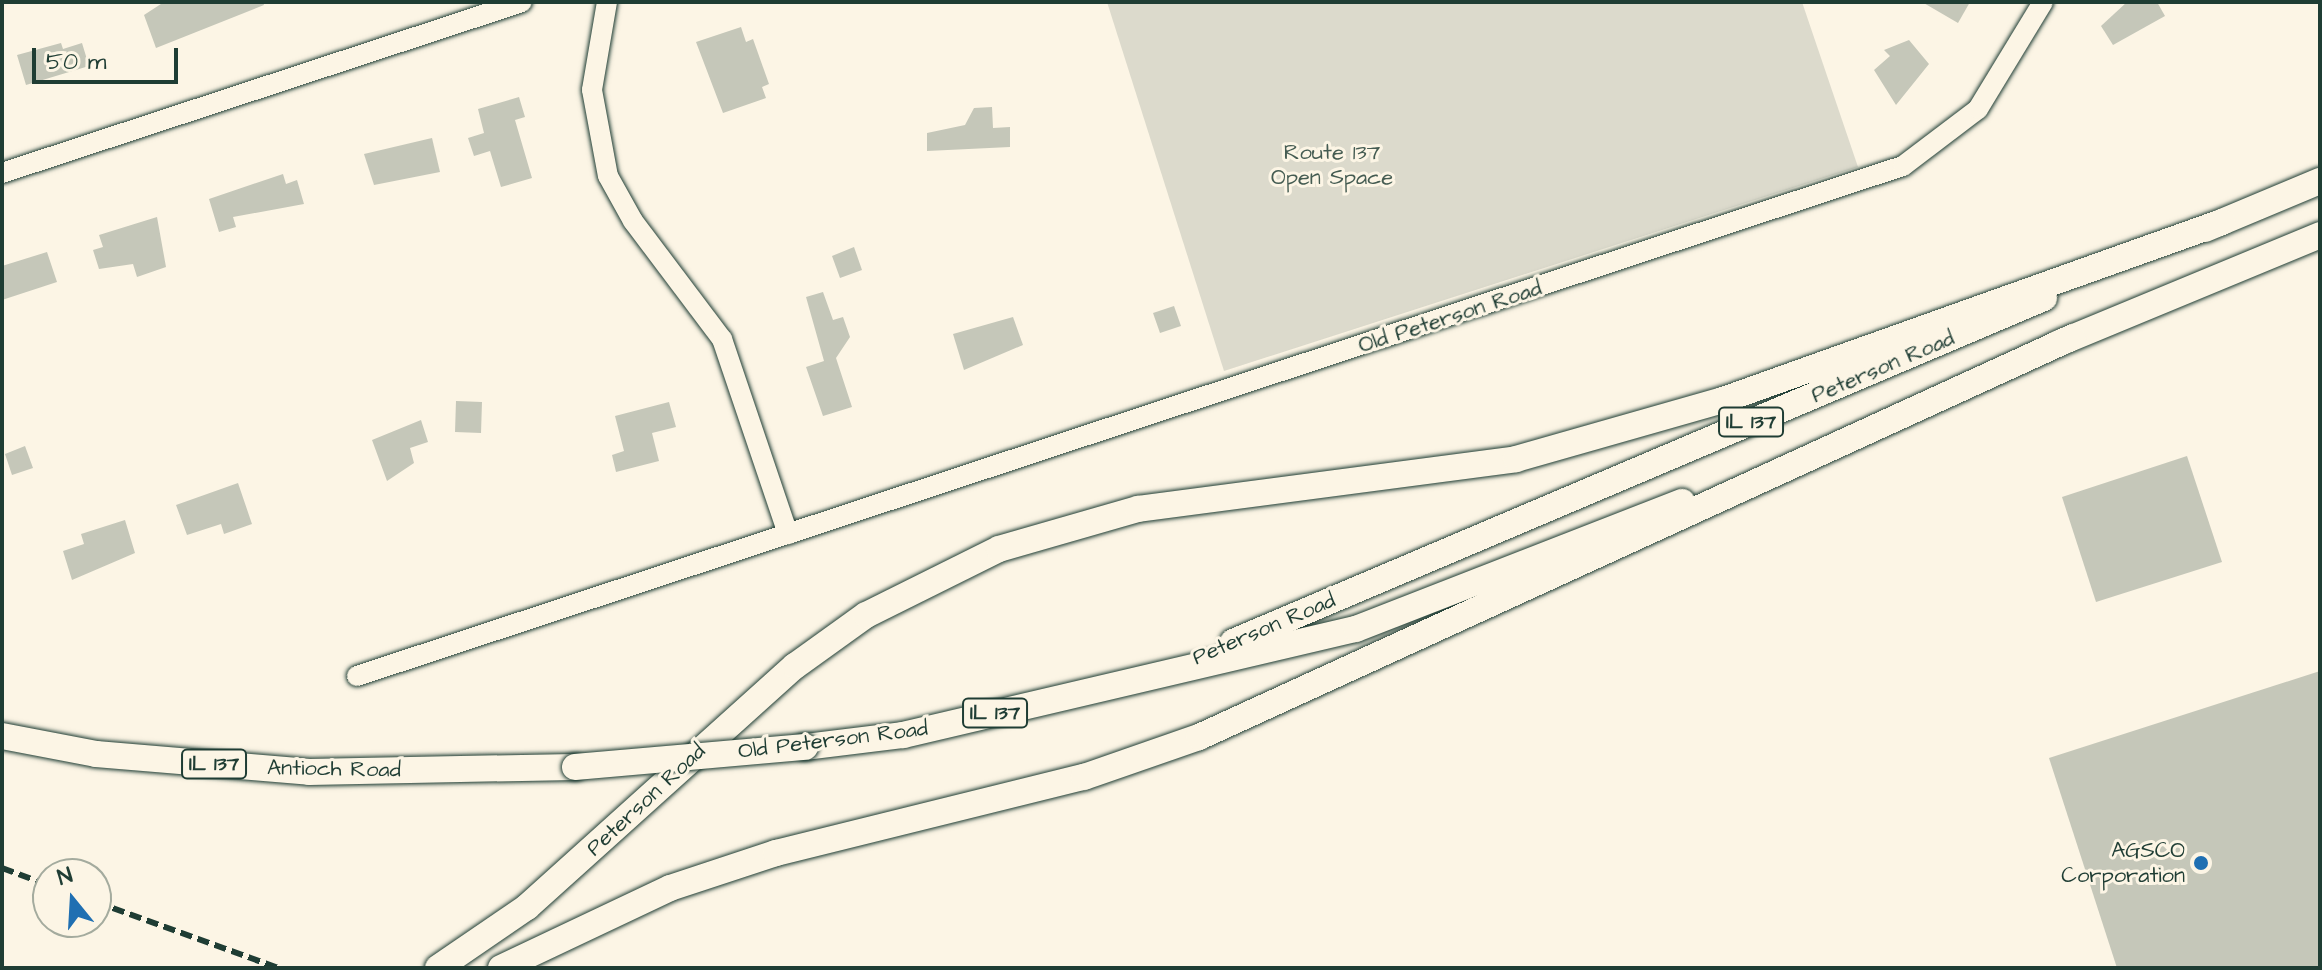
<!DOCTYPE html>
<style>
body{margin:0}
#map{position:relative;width:2322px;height:970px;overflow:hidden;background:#fcf5e5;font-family:"Architects Daughter",sans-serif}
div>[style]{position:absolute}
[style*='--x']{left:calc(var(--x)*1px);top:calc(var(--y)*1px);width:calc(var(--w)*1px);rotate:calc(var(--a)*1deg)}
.green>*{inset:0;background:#dcdacc}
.building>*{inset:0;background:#c5c7b9}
.roads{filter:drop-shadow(0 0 2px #1f3d34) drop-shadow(0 0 2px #1f3d34)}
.minor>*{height:20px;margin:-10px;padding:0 10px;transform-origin:10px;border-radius:10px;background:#fcf5e5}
.major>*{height:26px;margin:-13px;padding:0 13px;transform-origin:13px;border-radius:13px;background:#fcf5e5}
.rail>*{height:6px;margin-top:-3px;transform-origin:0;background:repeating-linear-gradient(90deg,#1f3d34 0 12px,transparent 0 18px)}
.bridges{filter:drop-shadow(0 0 2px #1f3d34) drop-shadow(0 0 2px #1f3d34)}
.major-bridge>*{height:26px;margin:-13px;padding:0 13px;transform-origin:13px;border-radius:13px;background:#fcf5e5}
.dots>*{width:22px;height:22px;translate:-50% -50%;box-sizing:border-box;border:4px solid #fcf5e5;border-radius:50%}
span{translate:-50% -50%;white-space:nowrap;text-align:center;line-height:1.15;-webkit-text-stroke:6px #fcf5e5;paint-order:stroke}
.shield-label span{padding:2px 6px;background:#fcf5e5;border:2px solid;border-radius:6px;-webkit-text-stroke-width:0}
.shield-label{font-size:20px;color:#1f3d34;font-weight:700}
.park-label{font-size:22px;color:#455c52}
.street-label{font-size:22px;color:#1f3d34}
.poi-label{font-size:22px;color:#1f3d34}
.right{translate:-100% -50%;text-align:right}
.frame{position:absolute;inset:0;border:4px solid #1f3d34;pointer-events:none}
.north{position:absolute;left:32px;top:858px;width:80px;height:80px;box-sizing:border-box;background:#fcf5e5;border:2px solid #a4ab9e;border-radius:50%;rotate:342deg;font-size:22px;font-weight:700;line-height:32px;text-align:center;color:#1f3d34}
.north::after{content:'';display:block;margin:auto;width:28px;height:36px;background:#1f6fb2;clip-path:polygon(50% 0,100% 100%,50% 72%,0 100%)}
.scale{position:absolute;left:32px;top:48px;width:146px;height:36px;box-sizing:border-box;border:4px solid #1f3d34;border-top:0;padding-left:10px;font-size:24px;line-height:28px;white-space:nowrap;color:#1f3d34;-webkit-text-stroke:6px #fcf5e5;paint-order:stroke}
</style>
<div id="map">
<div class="green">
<i style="clip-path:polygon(1107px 2px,1802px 2px,1858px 167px,1224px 371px)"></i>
</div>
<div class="building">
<i style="clip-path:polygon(164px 2px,263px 2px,264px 5px,156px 48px,144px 15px)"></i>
<i style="clip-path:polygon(1922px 2px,1970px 2px,1958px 23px)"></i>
<i style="clip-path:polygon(2127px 2px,2157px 2px,2165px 16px,2113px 45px,2101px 26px)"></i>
<i style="clip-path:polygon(741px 27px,746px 42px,753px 39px,769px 84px,762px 87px,766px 98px,723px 113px,696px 42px)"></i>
<i style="clip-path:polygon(1909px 40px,1929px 64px,1896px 105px,1874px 70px,1890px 56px,1884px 50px)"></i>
<i style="clip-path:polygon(61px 43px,63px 49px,82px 43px,89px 66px,26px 85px,17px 55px)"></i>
<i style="clip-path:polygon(519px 97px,525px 117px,515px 120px,532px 178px,501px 187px,490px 151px,474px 156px,468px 138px,484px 133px,478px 109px)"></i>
<i style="clip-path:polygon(992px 107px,993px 128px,1010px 127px,1010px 147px,927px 151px,927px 133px,965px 125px,974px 108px)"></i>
<i style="clip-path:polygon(432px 138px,440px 172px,374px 185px,364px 154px)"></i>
<i style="clip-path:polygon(283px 174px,286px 184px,297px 180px,304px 204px,233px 217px,236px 227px,219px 232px,209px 199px)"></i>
<i style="clip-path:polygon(157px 217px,166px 267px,137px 277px,133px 264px,99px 269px,93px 250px,103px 247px,99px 235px)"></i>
<i style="clip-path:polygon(854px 247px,862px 270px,840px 278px,832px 256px)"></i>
<i style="clip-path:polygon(47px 252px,57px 282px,2px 300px,2px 266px)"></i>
<i style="clip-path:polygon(823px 292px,833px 320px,843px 317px,850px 337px,836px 358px,852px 407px,823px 416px,806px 367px,824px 361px,806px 297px)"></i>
<i style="clip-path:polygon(1174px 306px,1181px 326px,1160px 333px,1153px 313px)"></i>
<i style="clip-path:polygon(1013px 317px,1023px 345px,964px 370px,953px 334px)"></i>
<i style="clip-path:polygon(456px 401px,482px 402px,481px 433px,455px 432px)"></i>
<i style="clip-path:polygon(669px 402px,676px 427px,652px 433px,659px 461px,616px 472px,612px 455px,624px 451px,615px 416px)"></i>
<i style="clip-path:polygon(421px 420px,428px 442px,410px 448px,414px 463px,387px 481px,372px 440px)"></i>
<i style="clip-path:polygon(25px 446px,33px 468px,12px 475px,5px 454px)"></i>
<i style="clip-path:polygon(2187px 456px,2222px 562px,2096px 602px,2062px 497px)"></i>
<i style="clip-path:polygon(238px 483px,252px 524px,224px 534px,221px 524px,187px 535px,176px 505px)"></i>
<i style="clip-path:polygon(125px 520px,135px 553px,72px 580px,63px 551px,84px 544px,81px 534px)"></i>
<i style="clip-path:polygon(2320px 671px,2320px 968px,2117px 968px,2049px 758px)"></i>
</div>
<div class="roads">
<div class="minor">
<i style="--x:607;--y:2;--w:89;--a:99.7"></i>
<i style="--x:592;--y:90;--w:87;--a:79.5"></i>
<i style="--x:608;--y:176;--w:51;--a:60.9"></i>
<i style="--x:633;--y:221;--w:148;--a:53"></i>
<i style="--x:722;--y:339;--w:206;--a:71.3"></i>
<i style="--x:2;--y:173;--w:547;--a:-18.2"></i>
<i style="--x:357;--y:676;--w:1628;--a:-18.26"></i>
<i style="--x:1903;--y:166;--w:94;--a:-37.2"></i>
<i style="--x:1978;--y:109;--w:125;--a:-58.7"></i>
</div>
<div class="major">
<i style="--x:2205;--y:229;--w:125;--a:-22.7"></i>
<i style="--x:2057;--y:344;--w:285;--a:-22.5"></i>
<i style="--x:1233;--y:642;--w:881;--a:-22.99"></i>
<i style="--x:2;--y:736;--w:96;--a:10.8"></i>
<i style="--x:96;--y:754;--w:214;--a:4.8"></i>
<i style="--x:309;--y:772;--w:266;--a:-1.1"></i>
<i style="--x:805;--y:747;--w:99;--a:-7"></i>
<i style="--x:903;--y:735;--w:465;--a:-13.2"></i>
<i style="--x:1356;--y:629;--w:350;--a:-21.3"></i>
<i style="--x:438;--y:968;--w:108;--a:-34.4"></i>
<i style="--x:527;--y:907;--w:360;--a:-42"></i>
<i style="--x:795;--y:666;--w:87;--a:-35.7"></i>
<i style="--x:866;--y:615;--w:148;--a:-26.4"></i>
<i style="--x:999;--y:549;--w:145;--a:-16.1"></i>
<i style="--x:1138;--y:509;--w:381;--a:-7.5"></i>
<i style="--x:1516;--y:459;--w:215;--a:-15.9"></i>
<i style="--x:1723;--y:400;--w:530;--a:-19.63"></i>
<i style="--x:501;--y:968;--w:187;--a:-25.3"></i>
<i style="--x:670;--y:888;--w:112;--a:-18.3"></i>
<i style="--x:776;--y:853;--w:317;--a:-13.9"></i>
<i style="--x:1084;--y:777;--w:122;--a:-19.2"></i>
<i style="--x:1199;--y:737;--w:961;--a:-24.59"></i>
</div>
</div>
<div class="rail">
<i style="--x:2;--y:868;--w:49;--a:20.3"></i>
<i style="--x:96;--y:902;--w:194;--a:19.9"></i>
</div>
<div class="bridges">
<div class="major-bridge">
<i style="--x:575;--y:767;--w:231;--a:-5"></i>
</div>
</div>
<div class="dots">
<i style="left:2201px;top:863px;background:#1f6fb2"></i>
</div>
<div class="shield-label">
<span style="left:1751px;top:422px">IL 137</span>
<span style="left:995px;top:713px">IL 137</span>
<span style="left:214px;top:764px">IL 137</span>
</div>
<div class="park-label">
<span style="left:1332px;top:165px">Route 137<br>Open Space</span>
</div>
<div class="street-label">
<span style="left:1450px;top:317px;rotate:-18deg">Old Peterson Road</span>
<span style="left:1883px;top:367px;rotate:-23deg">Peterson Road</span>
<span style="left:1264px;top:629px;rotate:-23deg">Peterson Road</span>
<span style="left:833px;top:740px;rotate:-7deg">Old Peterson Road</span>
<span style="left:334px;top:769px;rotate:1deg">Antioch Road</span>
<span style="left:646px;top:800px;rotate:-43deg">Peterson Road</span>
</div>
<div class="poi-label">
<span class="right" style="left:2185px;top:863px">AGSCO<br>Corporation</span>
</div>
<div class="frame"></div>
<div class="north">N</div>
<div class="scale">50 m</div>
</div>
